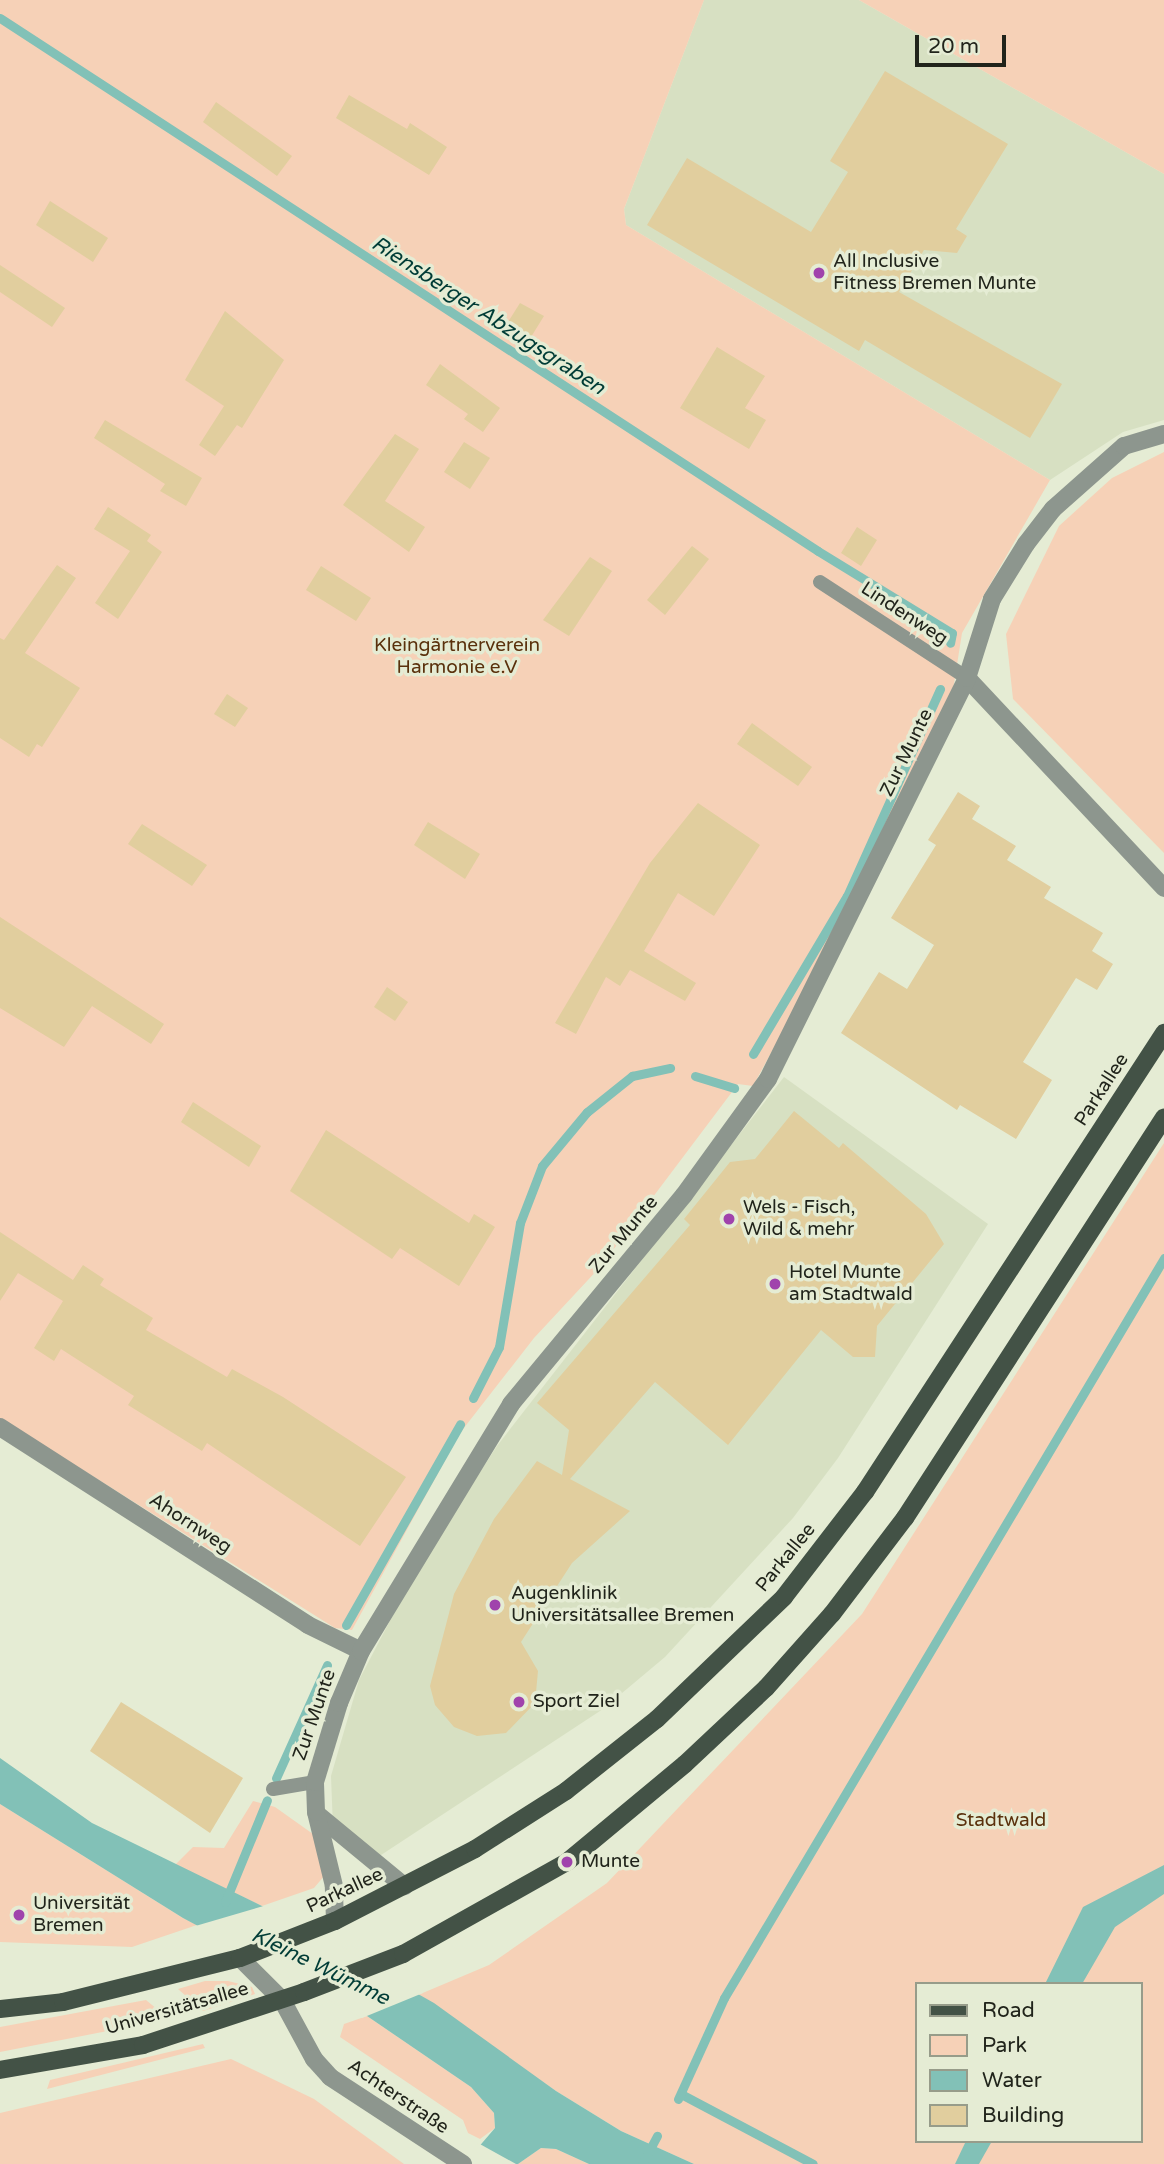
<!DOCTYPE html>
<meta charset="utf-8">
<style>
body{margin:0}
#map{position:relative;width:1164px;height:2164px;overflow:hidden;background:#e5ecd4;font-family:"Varela Round",sans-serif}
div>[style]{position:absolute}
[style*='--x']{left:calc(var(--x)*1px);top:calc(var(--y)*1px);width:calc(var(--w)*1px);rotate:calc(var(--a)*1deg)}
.built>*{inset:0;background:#d7e0c2}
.green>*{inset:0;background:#f6d1b7}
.water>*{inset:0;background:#82c1b7}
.pier>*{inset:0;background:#e5ecd4}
.stream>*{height:9px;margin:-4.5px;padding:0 4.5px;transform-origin:4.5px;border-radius:4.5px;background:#82c1b7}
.building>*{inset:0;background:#e1ce9e}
.lane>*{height:14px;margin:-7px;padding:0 7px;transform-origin:7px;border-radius:7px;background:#8d968e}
.street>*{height:18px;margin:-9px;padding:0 9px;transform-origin:9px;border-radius:9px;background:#8d968e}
.primary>*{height:18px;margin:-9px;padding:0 9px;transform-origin:9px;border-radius:9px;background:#435246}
.dots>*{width:19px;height:19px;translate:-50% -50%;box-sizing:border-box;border:4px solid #e5ecd4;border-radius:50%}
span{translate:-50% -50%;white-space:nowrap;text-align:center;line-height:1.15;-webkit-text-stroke:7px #e5ecd4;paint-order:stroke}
.poi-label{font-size:19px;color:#21241b}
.left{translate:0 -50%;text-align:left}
.street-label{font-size:19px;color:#21241b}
.park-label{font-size:19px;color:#5a310c}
.water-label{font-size:21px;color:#003c36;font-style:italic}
.legend{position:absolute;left:915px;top:1982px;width:228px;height:161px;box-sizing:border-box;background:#e5ecd4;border:2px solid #979c8a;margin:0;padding:9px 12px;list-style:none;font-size:21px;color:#21241b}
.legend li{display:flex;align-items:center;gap:14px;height:35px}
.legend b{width:35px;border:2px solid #979c8a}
.scale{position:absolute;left:915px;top:35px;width:91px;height:32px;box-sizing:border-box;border:4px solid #21241b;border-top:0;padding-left:9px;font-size:21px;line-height:24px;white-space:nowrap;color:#21241b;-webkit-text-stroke:5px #e5ecd4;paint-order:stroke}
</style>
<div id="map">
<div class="built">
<i style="clip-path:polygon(704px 0,859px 0,1164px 174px,1164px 420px,1123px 432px,1050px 480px,626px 225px,624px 209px)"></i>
<i style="clip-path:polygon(784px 1077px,988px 1224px,838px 1458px,793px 1518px,665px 1657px,603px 1709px,375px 1859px,333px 1827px,331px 1776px,359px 1680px,416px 1571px,497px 1446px)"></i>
</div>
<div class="green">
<i style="clip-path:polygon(0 0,704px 0,624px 209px,626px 225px,1050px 480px,962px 633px,953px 690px,834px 937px,753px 1086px,738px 1084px,601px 1266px,534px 1338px,460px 1433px,352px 1630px,335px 1628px,0 1418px)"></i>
<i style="clip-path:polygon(859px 0,1164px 0,1164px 174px)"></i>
<i style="clip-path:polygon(1164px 452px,1164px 853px,1013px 699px,1006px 634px,1059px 526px,1112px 478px)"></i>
<i style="clip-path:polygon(evenodd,1164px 1143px,1164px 2164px,694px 2164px,621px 2131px,556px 2091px,418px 1995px,489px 1965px,607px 1883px,862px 1614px,1164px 1143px,917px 1984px,1141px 1984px,1141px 2141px,917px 2141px,917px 1984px)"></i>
<i style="clip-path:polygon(253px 1801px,275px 1807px,313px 1834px,325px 1875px,314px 1888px,262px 1906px,175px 1865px,193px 1847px,224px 1848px)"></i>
<i style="clip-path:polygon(0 1804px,183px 1918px,197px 1925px,132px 1947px,0 1942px)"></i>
<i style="clip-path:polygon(205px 1981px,228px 1981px,252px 1987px,255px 1994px,203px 2011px,178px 1989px)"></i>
<i style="clip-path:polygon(146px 2000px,169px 2019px,0 2052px,0 2027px)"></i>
<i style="clip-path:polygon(367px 2016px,471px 2087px,494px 2113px,495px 2128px,480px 2139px,468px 2133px,463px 2120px,340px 2037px,344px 2024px)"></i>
<i style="clip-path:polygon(203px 2044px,205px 2048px,47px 2089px,50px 2080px)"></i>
<i style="clip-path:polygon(231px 2059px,314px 2099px,404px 2164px,0 2164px,0 2113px)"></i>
<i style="clip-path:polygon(541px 2148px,556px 2149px,589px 2164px,518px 2164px)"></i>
</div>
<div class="water">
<i style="clip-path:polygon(0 1758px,92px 1823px,262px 1906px,434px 2003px,556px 2091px,621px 2131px,694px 2164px,589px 2164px,556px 2149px,541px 2148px,518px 2164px,464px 2164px,495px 2128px,494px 2113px,471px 2087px,367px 2016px,183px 1918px,0 1804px)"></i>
<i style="clip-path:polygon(1164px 1865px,1164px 1894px,1115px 1927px,1082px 1984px,1045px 1984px,1083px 1907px)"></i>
<i style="clip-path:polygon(966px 2141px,992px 2141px,979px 2164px,955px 2164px)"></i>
</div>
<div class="pier">
<i style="clip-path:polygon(267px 1905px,423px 1993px,362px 2018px,192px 1927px)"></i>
<i style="clip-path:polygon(478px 2143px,516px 2164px,461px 2164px)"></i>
</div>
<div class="stream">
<i style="--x:0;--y:18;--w:976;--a:33.09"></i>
<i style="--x:818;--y:551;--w:157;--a:31.5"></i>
<i style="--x:952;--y:633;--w:10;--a:101"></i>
<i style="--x:753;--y:1054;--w:184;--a:-59.3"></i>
<i style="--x:847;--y:896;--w:227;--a:-65.8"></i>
<i style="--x:695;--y:1076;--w:41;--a:17.1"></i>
<i style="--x:473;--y:1398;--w:57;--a:-63"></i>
<i style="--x:499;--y:1347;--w:126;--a:-80.4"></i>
<i style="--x:520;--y:1223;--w:61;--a:-68.9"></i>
<i style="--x:542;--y:1166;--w:70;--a:-50.2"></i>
<i style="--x:587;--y:1112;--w:58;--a:-38.7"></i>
<i style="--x:632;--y:1076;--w:39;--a:-12"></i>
<i style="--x:346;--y:1625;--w:231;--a:-60.4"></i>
<i style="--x:276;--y:1778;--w:124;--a:-65.7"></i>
<i style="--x:225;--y:1902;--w:110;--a:-67.6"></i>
<i style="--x:681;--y:2094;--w:149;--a:27.9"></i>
<i style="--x:678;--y:2099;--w:111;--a:-65.5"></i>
<i style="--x:724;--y:1998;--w:861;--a:-59.26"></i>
<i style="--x:642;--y:2164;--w:32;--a:-62"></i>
</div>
<div class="building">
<i style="clip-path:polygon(885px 71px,1008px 144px,956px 229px,967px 236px,957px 253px,924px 250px,899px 292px,1062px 384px,1030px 438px,865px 340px,859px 351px,647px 225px,687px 158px,811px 232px,848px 172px,830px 161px)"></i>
<i style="clip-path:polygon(349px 95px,407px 129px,410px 123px,447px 147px,429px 175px,336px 118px)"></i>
<i style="clip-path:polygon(216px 102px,292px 156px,277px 176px,203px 122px)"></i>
<i style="clip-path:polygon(50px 201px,108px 238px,93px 262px,36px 225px)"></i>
<i style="clip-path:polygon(0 265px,65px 308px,52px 327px,0 292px)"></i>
<i style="clip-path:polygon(520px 303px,544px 316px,531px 337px,508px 322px)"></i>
<i style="clip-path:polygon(225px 311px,284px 360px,242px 428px,237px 425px,215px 456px,199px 445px,224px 406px,185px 380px)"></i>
<i style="clip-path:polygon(717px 347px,765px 376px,745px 408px,766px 420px,749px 449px,680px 408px)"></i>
<i style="clip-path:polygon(440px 364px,500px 408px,483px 432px,464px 419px,468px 414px,426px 385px)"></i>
<i style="clip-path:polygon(105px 420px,202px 478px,186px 506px,160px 491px,165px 484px,94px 438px)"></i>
<i style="clip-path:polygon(395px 434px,419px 449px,385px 501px,425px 527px,409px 552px,343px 505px)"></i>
<i style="clip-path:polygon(464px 442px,490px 458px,470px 489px,444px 472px)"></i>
<i style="clip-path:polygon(108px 507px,151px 535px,147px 541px,162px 552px,118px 619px,95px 603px,130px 551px,94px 529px)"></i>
<i style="clip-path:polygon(857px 527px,877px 540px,861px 566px,841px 553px)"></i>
<i style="clip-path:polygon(692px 546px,709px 559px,665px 615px,647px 600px)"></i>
<i style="clip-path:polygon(590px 557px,612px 571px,569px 636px,543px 620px)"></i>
<i style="clip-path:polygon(57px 565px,76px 578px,25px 653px,80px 688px,42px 747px,37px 744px,29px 757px,0 738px,0 638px,4px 640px)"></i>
<i style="clip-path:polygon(321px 566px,371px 598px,356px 621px,306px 590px)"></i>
<i style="clip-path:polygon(227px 694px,248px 708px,235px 727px,214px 714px)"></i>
<i style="clip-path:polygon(752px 723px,812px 767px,798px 786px,737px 744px)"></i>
<i style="clip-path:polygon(958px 792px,980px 806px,972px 819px,1016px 846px,1007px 860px,1051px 887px,1044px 898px,1103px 933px,1092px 951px,1113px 964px,1097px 990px,1076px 978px,1023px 1062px,1052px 1080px,1016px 1139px,960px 1105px,957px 1110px,841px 1033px,879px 972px,907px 989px,934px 945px,891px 918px,936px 845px,928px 840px)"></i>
<i style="clip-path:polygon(698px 803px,760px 845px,714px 916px,678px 893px,644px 951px,696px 983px,685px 1001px,630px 970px,620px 986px,606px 977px,576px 1034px,555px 1023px,650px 863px)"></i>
<i style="clip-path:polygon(428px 822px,480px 854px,465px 879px,414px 845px)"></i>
<i style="clip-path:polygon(142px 824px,207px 865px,192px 886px,128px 844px)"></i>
<i style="clip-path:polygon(0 917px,164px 1024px,151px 1044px,92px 1006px,64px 1047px,0 1008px)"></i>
<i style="clip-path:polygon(387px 987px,408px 1002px,395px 1021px,374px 1007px)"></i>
<i style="clip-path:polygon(193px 1102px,261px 1146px,249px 1167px,181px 1122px)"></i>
<i style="clip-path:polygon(794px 1111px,839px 1148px,843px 1143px,926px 1214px,944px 1244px,877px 1326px,875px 1357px,853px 1357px,821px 1330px,728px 1445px,655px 1382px,570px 1479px,630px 1511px,572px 1563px,521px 1642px,538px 1671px,535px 1703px,506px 1733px,477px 1736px,454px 1727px,435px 1705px,430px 1686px,454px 1594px,494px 1519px,537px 1461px,562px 1475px,569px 1430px,537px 1403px,690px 1225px,684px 1219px,730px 1162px,755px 1159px)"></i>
<i style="clip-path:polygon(326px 1130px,469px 1223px,474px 1214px,495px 1227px,459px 1286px,400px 1248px,392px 1259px,290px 1191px)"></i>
<i style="clip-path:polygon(0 1232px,73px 1280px,83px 1265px,104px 1279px,100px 1285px,153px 1318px,146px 1330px,227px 1377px,232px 1369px,283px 1397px,406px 1477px,360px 1546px,207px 1443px,202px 1451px,128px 1405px,134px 1396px,61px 1349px,54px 1361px,34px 1348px,63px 1301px,18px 1273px,0 1301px)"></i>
<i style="clip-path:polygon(121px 1702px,243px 1778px,210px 1833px,90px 1751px)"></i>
</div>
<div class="lane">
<i style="--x:820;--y:582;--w:176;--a:33.1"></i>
<i style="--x:273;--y:1789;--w:43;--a:-9.5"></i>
</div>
<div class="street">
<i style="--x:967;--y:678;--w:288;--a:46.8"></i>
<i style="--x:0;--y:1427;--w:366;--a:32.7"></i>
<i style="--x:308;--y:1625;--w:59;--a:26.1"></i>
<i style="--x:318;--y:1815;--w:112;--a:39.5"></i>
<i style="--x:335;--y:1921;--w:35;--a:-92"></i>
<i style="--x:334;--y:1886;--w:76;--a:-103.7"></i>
<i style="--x:316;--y:1812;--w:30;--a:-92"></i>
<i style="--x:315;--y:1782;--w:83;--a:-73.1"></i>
<i style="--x:339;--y:1703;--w:56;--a:-67.1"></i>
<i style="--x:361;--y:1651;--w:289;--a:-58.7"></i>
<i style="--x:511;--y:1404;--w:271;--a:-50.4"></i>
<i style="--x:684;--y:1195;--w:143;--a:-54.1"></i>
<i style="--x:768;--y:1079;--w:448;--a:-63.6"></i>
<i style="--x:967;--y:678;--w:83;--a:-72.4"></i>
<i style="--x:992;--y:599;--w:65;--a:-58.3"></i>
<i style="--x:1026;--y:544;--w:44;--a:-52.4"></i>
<i style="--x:1053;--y:509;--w:95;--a:-41.6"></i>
<i style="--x:1124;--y:446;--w:42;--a:-16.7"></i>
<i style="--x:240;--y:1958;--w:59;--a:45"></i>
<i style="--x:282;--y:2000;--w:67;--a:61.5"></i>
<i style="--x:314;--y:2059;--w:24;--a:48"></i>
<i style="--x:330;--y:2077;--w:159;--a:33.2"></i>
</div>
<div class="primary">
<i style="--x:0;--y:2009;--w:63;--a:-6.3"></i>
<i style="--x:63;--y:2002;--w:182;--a:-14"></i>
<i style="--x:240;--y:1958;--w:102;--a:-21.3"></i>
<i style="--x:335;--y:1921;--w:157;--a:-27.2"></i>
<i style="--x:475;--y:1849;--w:108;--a:-32.5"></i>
<i style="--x:566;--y:1791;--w:116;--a:-38.4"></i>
<i style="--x:657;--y:1719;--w:176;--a:-43.8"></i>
<i style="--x:784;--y:1597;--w:133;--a:-52.4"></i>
<i style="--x:865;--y:1492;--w:548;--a:-56.92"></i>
<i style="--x:0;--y:2070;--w:145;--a:-9.9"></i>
<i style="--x:143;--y:2045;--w:169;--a:-18.2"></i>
<i style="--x:304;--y:1992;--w:106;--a:-21"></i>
<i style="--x:403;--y:1954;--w:188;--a:-29.3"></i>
<i style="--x:567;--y:1862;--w:153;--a:-39.7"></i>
<i style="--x:685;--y:1764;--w:111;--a:-43.2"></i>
<i style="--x:766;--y:1688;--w:99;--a:-48.3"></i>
<i style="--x:832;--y:1614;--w:121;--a:-52.8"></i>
<i style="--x:905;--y:1518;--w:477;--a:-57.1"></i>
</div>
<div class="dots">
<i style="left:819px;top:273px;background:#a043ac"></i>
<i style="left:729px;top:1219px;background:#a043ac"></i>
<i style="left:775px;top:1284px;background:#a043ac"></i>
<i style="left:495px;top:1605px;background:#a043ac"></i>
<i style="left:519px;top:1702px;background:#a043ac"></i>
<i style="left:567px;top:1862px;background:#a043ac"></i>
<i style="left:19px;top:1915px;background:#a043ac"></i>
</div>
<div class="poi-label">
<span class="left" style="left:833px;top:273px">All Inclusive<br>Fitness Bremen Munte</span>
<span class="left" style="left:743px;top:1219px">Wels - Fisch,<br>Wild &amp; mehr</span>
<span class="left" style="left:789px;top:1284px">Hotel Munte<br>am Stadtwald</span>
<span class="left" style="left:511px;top:1605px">Augenklinik<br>Universitätsallee Bremen</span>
<span class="left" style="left:533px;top:1702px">Sport Ziel</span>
<span class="left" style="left:581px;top:1862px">Munte</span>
<span class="left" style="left:33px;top:1915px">Universität<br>Bremen</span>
</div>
<div class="street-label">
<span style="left:904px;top:614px;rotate:33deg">Lindenweg</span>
<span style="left:907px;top:753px;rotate:-64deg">Zur Munte</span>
<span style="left:1102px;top:1090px;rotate:-57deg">Parkallee</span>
<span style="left:624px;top:1235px;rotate:-50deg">Zur Munte</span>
<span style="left:190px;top:1524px;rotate:33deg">Ahornweg</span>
<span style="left:786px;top:1558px;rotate:-51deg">Parkallee</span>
<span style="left:315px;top:1715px;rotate:-71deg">Zur Munte</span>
<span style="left:345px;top:1891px;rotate:-25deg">Parkallee</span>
<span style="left:177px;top:2009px;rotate:-16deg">Universitätsallee</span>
<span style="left:398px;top:2097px;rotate:34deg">Achterstraße</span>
</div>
<div class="park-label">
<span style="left:457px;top:657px">Kleingärtnerverein<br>Harmonie e.V</span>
<span style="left:1001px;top:1821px">Stadtwald</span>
</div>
<div class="water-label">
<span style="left:488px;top:316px;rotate:33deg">Riensberger Abzugsgraben</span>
<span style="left:320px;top:1967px;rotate:26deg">Kleine Wümme</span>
</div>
<ul class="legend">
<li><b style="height:9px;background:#435246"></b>Road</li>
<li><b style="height:19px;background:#f6d1b7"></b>Park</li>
<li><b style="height:19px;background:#82c1b7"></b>Water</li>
<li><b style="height:19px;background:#e1ce9e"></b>Building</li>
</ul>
<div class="scale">20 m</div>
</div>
